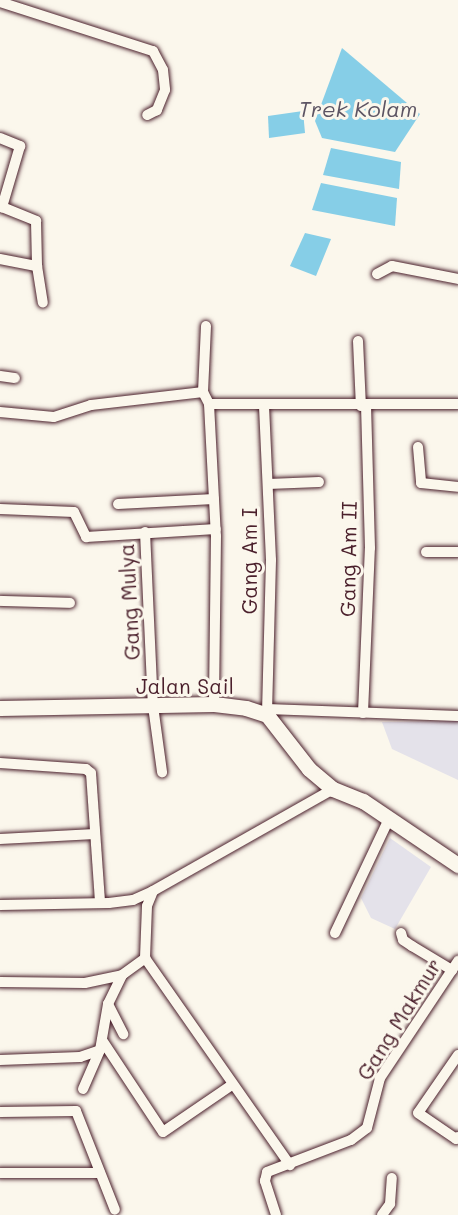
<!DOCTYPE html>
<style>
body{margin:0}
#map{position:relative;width:458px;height:1215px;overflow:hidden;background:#fbf7ec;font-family:Mali,sans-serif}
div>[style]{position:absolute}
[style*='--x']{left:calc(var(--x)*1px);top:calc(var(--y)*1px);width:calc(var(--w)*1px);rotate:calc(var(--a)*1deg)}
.built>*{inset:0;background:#e4e2ea}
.water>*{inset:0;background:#86cee7}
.roads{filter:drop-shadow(0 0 2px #4a1f2b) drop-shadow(0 0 2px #4a1f2b)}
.street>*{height:10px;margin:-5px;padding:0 5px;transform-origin:5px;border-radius:5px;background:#fbf7ec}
.secondary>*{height:15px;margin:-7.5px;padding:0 7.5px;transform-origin:7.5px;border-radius:7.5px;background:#fbf7ec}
span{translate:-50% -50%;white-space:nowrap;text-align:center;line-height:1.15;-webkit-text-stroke:6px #fbf7ec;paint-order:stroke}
.street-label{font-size:21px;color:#4a1f2b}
.water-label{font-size:22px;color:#5c5463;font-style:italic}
</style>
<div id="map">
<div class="built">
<i style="clip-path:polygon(458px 721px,458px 780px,392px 749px,382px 722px)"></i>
<i style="clip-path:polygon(390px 838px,431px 867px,395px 929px,371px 918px,361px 898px)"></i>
</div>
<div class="water">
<i style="clip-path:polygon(342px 48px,420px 114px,395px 152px,322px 138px,315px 121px)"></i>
<i style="clip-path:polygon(303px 111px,305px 133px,269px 138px,268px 116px)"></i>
<i style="clip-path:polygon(331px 148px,401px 162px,399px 189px,323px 175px)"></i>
<i style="clip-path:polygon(321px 183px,397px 198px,395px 226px,312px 210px)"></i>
<i style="clip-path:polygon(305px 233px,331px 239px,316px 276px,290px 266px)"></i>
</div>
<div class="roads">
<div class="street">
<i style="--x:0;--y:2;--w:161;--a:17.8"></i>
<i style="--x:153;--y:51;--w:21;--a:62"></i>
<i style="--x:163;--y:70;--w:20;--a:84"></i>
<i style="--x:165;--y:90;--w:22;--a:112"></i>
<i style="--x:157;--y:110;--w:11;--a:153"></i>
<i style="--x:0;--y:138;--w:22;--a:22"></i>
<i style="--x:20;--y:146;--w:64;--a:106.4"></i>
<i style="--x:2;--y:207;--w:37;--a:22"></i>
<i style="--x:36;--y:221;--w:45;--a:88.7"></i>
<i style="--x:0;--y:259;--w:38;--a:11"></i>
<i style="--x:37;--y:266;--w:37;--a:81"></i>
<i style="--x:377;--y:274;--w:17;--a:-28"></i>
<i style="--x:392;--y:266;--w:67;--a:11.1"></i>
<i style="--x:206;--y:326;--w:66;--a:92.6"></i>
<i style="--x:203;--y:392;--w:13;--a:63"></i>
<i style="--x:209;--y:404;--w:132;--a:87"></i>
<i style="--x:216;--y:536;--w:168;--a:90.7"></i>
<i style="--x:358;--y:341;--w:65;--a:87.4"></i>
<i style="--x:0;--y:376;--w:15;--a:8"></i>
<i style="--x:209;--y:404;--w:249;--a:0"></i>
<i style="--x:264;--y:406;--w:154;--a:87.4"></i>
<i style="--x:271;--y:560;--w:155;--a:91.5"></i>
<i style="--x:0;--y:412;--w:54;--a:5.3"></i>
<i style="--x:54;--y:417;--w:39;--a:-18"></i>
<i style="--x:91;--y:405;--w:113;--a:-6.6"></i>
<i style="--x:418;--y:447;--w:36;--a:85"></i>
<i style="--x:421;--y:483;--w:37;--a:6"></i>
<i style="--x:268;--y:484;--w:51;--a:-2.2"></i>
<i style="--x:118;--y:504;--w:96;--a:-3"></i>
<i style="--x:0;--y:509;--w:74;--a:2.3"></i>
<i style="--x:74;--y:512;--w:28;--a:64"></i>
<i style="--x:86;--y:537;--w:130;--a:-3.5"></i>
<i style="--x:145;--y:532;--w:174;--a:87.4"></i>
<i style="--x:153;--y:706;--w:67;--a:82.2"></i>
<i style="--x:426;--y:552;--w:32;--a:0"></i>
<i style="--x:0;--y:601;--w:70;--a:1.6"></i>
<i style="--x:267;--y:709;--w:191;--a:2.1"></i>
<i style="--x:363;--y:713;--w:165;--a:-87.6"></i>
<i style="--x:370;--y:548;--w:142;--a:-91.6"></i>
<i style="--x:0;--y:763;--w:86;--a:4"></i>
<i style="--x:86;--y:769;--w:6;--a:39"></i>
<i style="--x:91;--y:773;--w:130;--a:86"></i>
<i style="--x:0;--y:839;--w:95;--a:-3"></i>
<i style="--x:0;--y:905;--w:109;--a:-1.1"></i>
<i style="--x:109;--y:903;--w:24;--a:-7"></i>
<i style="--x:133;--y:900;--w:22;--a:-24"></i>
<i style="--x:335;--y:933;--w:126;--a:-64.7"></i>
<i style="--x:401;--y:933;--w:7;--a:74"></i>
<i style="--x:403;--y:940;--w:11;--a:34"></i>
<i style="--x:412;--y:946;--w:47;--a:31"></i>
<i style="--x:145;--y:958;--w:253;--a:55"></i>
<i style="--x:0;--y:982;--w:85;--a:0.7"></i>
<i style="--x:85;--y:983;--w:38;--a:-12"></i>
<i style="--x:122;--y:975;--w:29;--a:-36"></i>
<i style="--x:145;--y:958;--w:52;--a:-87.8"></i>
<i style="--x:147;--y:906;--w:16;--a:-68"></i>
<i style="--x:153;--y:891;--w:207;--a:-29.5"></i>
<i style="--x:108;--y:1004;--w:34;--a:63"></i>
<i style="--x:102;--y:1040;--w:110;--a:56.5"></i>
<i style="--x:163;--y:1132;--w:83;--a:-34.3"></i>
<i style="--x:458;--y:1055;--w:70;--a:124.6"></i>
<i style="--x:418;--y:1113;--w:46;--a:34.4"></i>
<i style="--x:456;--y:1139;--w:3;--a:-45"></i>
<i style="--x:0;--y:1060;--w:80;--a:-2.1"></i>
<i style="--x:80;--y:1057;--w:21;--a:-19"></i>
<i style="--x:100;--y:1050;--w:47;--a:-80.1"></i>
<i style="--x:108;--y:1004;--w:32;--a:-64"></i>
<i style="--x:83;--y:1089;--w:43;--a:-66.4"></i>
<i style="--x:0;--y:1112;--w:76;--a:-0.8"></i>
<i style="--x:76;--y:1111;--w:106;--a:68.5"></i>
<i style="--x:0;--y:1173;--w:100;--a:0"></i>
<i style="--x:276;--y:1215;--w:36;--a:-108"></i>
<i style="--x:265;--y:1181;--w:9;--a:-77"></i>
<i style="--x:267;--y:1172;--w:90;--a:-20.9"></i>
<i style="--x:351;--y:1140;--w:20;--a:-37"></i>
<i style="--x:367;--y:1128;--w:52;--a:-75.4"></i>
<i style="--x:380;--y:1078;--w:141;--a:-56.3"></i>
<i style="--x:382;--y:1215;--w:14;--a:-54"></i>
<i style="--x:390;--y:1204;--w:26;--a:-86"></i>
</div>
<div class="secondary">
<i style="--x:0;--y:708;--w:214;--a:-1.1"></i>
<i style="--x:214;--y:704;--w:32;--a:7"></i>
<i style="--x:246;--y:708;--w:22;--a:18"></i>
<i style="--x:267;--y:715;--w:68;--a:52.1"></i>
<i style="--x:309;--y:769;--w:31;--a:40"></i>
<i style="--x:333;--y:789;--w:32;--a:22"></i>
<i style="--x:363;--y:801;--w:115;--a:34"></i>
</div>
</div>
<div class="street-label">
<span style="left:348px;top:559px;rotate:-89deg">Gang Am II</span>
<span style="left:249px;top:561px;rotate:-90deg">Gang Am I</span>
<span style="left:129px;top:602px;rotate:-93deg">Gang Mulya</span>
<span style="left:185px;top:686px">Jalan Sail</span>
<span style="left:399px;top:1019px;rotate:-58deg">Gang Makmur</span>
</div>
<div class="water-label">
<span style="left:358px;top:109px">Trek Kolam</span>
</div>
</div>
